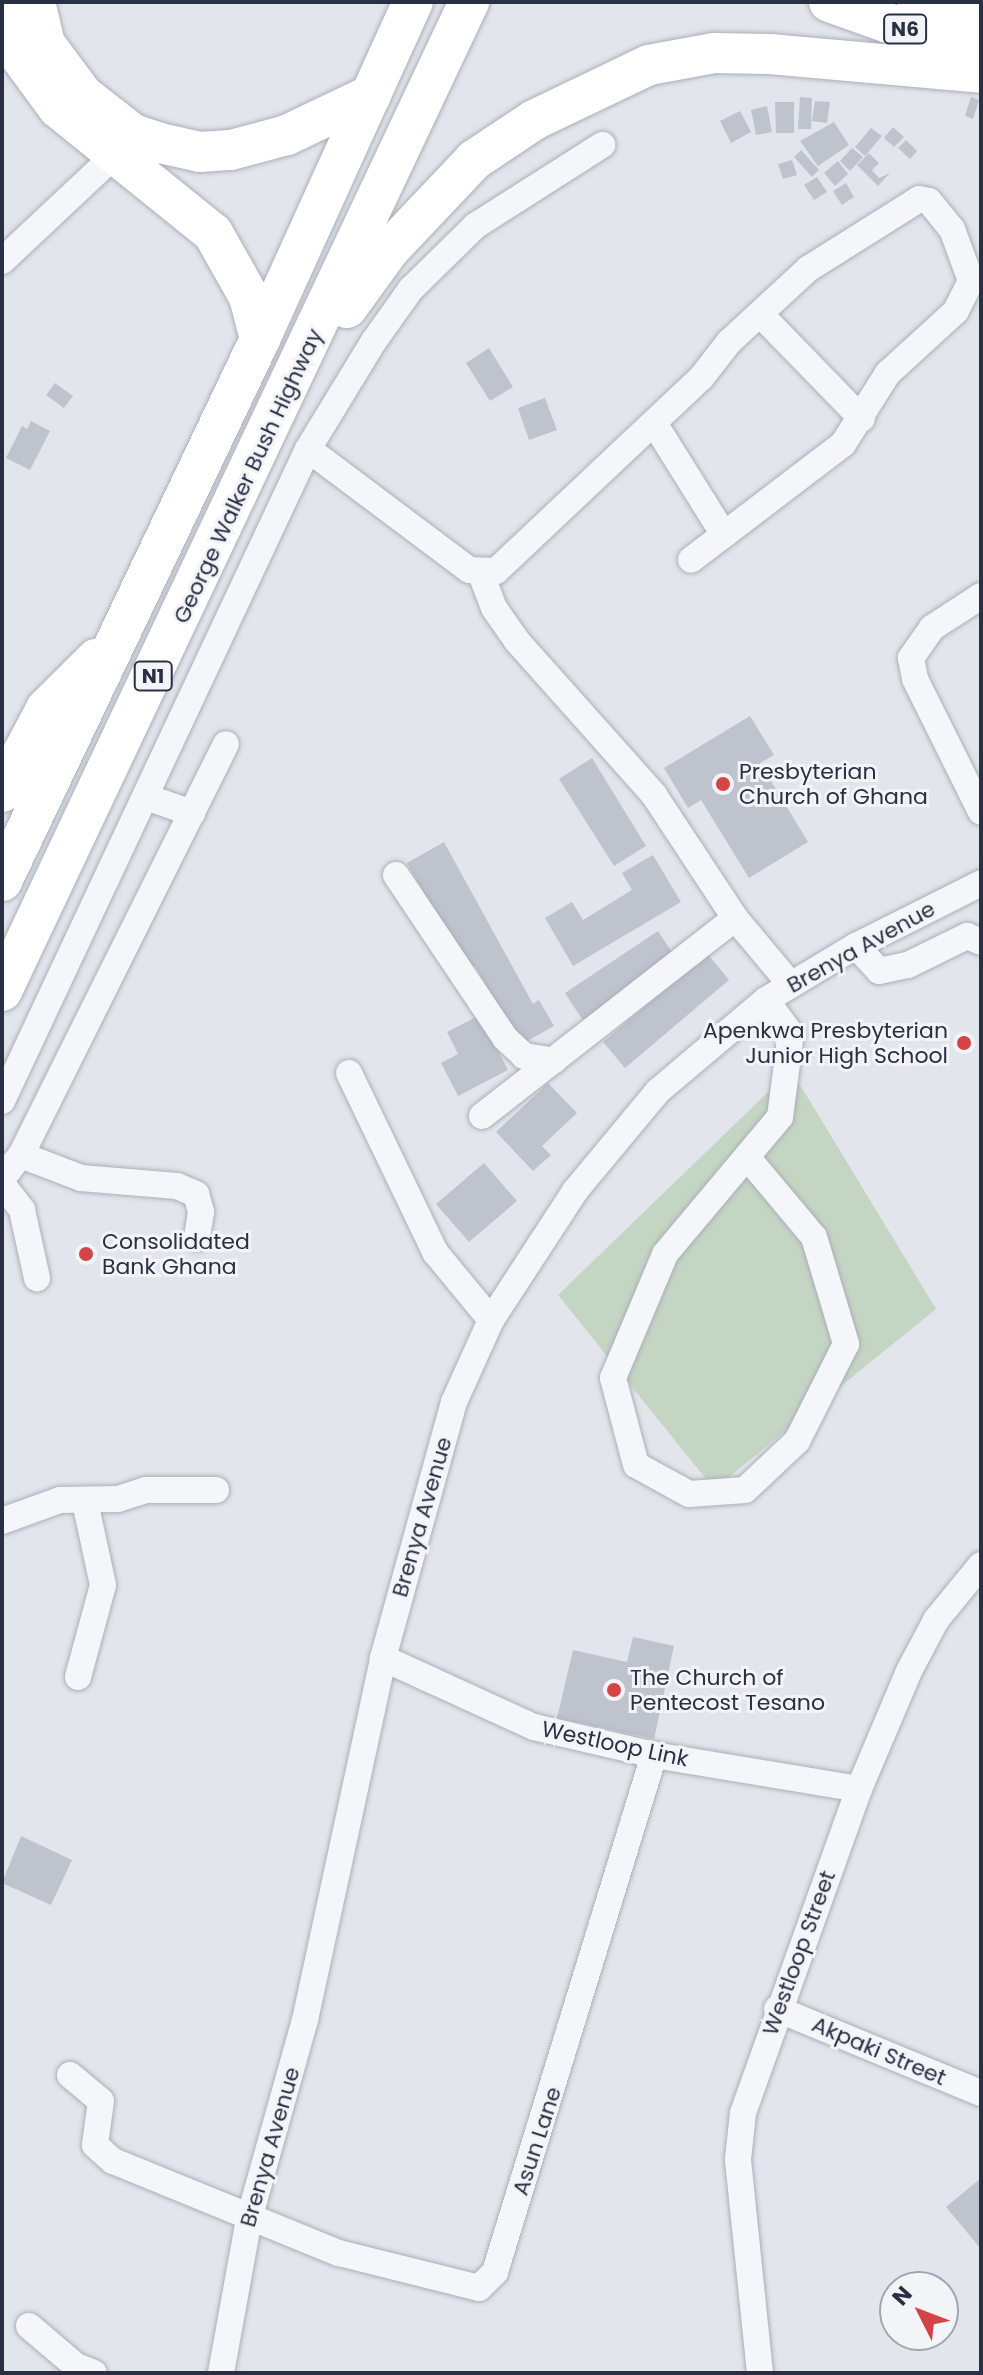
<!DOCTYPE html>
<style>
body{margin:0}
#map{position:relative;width:983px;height:2375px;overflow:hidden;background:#e2e5eb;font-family:Poppins,sans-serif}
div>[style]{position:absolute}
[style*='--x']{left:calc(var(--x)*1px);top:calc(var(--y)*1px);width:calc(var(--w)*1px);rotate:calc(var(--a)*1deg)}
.green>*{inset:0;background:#c5d5c3}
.building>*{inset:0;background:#bfc3ce}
.roads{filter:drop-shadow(0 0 2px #aaafb9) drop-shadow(0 0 2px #aaafb9)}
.minor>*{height:26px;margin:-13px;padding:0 13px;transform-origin:13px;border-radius:13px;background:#f5f6f9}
.highway>*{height:40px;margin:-20px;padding:0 20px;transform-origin:20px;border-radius:20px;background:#fff}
.dots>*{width:22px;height:22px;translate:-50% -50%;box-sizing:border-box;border:4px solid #f2f4f8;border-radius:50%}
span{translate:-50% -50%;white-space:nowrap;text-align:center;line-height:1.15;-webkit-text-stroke:6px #f2f4f8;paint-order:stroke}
.shield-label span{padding:2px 6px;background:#f2f4f8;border:2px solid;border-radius:6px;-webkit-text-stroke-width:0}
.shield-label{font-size:20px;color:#293044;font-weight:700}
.street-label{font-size:22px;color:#293044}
.poi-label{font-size:22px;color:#293044}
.left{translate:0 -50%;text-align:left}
.right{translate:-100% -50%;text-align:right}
.frame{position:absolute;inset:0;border:4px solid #293044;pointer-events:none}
.north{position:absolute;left:879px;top:2271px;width:80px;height:80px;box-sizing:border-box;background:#f2f4f8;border:2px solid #a2a6b0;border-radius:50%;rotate:312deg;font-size:22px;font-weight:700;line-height:32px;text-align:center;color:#293044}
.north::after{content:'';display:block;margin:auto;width:28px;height:36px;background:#d44447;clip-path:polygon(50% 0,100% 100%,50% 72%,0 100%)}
</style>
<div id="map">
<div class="green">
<i style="clip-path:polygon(791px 1070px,936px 1309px,714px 1489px,558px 1295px)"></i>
</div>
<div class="building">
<i style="clip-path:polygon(800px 97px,812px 98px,811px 129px,798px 129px)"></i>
<i style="clip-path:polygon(971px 97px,979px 100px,973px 119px,965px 116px)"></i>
<i style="clip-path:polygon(815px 101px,830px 102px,827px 123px,812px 121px)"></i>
<i style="clip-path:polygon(775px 102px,794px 102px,794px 133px,776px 133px)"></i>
<i style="clip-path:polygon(767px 106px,772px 132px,756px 135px,751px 110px)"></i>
<i style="clip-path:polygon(740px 111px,751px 132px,731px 143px,720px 121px)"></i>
<i style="clip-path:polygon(834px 122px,849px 145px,818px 166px,800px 141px)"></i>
<i style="clip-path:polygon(893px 127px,904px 137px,894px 147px,884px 138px)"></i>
<i style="clip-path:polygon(871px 128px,882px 136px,865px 156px,855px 147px)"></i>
<i style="clip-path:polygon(906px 140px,917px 151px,910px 159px,898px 148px)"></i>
<i style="clip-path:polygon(852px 148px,863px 157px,850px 171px,840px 161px)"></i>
<i style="clip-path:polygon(801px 150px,819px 170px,812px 177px,794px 157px)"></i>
<i style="clip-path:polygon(869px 153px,879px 163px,872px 170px,879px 178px,890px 173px,878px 186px,857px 165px)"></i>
<i style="clip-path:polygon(792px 160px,797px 175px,783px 179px,778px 164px)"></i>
<i style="clip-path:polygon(838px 161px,848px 174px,835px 186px,824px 173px)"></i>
<i style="clip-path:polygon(817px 177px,827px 192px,814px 200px,804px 185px)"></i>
<i style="clip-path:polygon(846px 183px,854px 197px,842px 205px,833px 191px)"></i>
<i style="clip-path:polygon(489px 348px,513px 387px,490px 401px,466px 363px)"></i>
<i style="clip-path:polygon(55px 383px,73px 396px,64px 408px,46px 395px)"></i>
<i style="clip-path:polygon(545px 398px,557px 430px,529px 440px,518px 408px)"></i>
<i style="clip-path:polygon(31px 421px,50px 431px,30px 470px,6px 458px,22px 426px,27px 429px)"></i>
<i style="clip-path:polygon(750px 716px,774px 755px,760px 763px,808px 842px,749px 878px,701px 800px,688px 808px,664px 768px)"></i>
<i style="clip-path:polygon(592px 758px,646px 846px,614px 866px,559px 779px)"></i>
<i style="clip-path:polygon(444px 842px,533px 1004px,539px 1000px,554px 1026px,520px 1045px,475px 966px,468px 970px,407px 863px)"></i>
<i style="clip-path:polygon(653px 855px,681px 902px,573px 966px,545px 918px,572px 902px,583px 920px,632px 890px,622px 873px)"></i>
<i style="clip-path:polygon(658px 931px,677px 960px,584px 1022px,565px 993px)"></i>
<i style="clip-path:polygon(707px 953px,729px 980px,625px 1068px,603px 1042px)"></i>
<i style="clip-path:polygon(480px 1015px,508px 1070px,458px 1096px,441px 1063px,458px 1054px,447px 1032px)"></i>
<i style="clip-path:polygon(548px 1083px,577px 1113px,542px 1146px,551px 1155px,533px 1171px,496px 1132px)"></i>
<i style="clip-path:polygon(484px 1163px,517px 1201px,469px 1242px,436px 1204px)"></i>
<i style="clip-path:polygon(633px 1637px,674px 1646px,654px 1739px,557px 1718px,573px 1650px,627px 1662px)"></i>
<i style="clip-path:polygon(21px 1836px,72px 1860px,51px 1905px,2px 1883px)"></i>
<i style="clip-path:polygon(981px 2178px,981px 2249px,946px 2207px)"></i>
</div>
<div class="roads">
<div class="minor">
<i style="--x:2;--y:261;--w:158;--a:-43.2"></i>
<i style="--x:760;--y:314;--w:146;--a:45.8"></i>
<i style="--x:654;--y:423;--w:132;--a:58"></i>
<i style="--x:308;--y:449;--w:201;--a:36.9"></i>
<i style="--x:469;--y:570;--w:27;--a:2"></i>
<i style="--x:496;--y:571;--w:282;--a:-43.3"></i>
<i style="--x:701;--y:378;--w:46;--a:-52.1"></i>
<i style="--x:729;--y:342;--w:108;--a:-42.7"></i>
<i style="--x:808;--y:269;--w:131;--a:-32.2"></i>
<i style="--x:919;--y:199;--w:10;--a:11"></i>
<i style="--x:929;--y:201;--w:36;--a:51"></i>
<i style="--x:952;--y:229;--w:55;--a:69.9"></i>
<i style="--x:971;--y:281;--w:34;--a:117"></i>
<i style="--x:956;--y:311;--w:92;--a:137.6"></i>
<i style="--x:888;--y:373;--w:84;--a:122.4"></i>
<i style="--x:843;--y:444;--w:191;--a:142.7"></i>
<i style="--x:481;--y:574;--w:36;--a:69"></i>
<i style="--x:494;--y:608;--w:40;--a:55.1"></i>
<i style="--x:517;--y:641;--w:206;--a:48.3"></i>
<i style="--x:654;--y:795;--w:147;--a:56.6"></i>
<i style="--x:735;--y:918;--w:87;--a:50.1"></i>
<i style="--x:981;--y:596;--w:59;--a:146.9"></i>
<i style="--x:932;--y:628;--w:37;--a:125"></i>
<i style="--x:911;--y:658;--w:21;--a:79"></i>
<i style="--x:915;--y:679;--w:148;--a:63.6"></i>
<i style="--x:146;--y:797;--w:49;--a:19.2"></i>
<i style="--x:396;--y:875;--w:196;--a:56.2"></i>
<i style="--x:505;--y:1038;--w:26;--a:43"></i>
<i style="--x:524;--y:1056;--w:30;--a:9"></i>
<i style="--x:856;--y:946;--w:34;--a:47"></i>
<i style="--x:879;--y:971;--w:30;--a:-12"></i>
<i style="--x:908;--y:965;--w:66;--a:-26.2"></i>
<i style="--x:967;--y:936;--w:15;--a:23"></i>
<i style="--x:349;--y:1073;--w:199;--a:64.3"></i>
<i style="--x:435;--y:1252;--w:88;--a:50.5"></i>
<i style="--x:2;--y:1101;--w:720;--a:-64.86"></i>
<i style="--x:308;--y:449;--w:127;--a:-58.6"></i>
<i style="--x:374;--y:341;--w:64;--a:-54.6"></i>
<i style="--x:411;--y:289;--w:90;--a:-44.5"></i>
<i style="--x:475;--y:226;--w:151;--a:-32.5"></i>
<i style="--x:482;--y:1116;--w:321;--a:-38"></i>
<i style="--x:21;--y:1155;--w:64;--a:21"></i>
<i style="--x:81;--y:1178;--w:96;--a:4.8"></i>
<i style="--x:177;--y:1186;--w:21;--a:23"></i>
<i style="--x:196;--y:1194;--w:19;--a:74"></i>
<i style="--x:201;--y:1212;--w:26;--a:99"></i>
<i style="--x:747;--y:1157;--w:104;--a:50.1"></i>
<i style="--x:814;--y:1237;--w:112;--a:73.3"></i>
<i style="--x:846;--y:1344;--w:109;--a:116.8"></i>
<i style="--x:797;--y:1441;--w:71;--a:136.7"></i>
<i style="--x:745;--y:1490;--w:56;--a:175.9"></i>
<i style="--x:689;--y:1494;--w:60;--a:-151.3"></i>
<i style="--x:636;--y:1465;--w:90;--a:-104.8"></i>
<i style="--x:613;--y:1378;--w:134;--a:-67.2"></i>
<i style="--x:665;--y:1254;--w:179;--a:-50"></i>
<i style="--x:780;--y:1117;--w:84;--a:-82.5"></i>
<i style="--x:791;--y:1034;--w:42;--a:-126.3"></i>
<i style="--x:2;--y:1179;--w:31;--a:-52"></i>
<i style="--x:21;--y:1155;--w:459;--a:-63.5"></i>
<i style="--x:2;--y:1184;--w:33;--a:52"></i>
<i style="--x:22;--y:1210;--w:70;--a:77.6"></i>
<i style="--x:2;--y:1521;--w:62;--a:-19.9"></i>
<i style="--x:60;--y:1500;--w:58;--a:-1"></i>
<i style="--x:118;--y:1499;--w:29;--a:-18"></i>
<i style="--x:146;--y:1490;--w:70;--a:0"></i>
<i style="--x:383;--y:1658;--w:166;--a:24.6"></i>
<i style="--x:534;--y:1727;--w:123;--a:13.1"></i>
<i style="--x:654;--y:1755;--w:208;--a:9.4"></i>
<i style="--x:78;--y:1677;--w:95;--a:-74.8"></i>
<i style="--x:103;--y:1585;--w:85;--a:-102.2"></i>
<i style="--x:777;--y:2009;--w:221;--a:22.4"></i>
<i style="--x:70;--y:2075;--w:40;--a:40"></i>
<i style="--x:101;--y:2101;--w:44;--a:97.8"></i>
<i style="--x:95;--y:2145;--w:24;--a:42"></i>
<i style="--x:113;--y:2161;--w:244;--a:22.2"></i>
<i style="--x:339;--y:2253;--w:144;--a:14"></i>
<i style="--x:479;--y:2288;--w:23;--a:-45"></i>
<i style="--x:495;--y:2272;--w:541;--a:-72.91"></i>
<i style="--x:29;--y:2326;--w:62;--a:40.4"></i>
<i style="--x:76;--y:2366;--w:19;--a:21"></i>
<i style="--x:221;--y:2373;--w:157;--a:-79.7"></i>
<i style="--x:249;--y:2219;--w:207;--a:-74.3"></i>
<i style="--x:305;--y:2020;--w:370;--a:-77.8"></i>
<i style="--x:383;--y:1658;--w:266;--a:-74.5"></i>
<i style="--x:454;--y:1402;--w:90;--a:-65.7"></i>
<i style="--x:491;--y:1320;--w:154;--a:-56.9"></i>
<i style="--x:575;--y:1191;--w:130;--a:-50.3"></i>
<i style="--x:658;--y:1091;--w:141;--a:-40.1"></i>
<i style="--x:766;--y:1000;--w:105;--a:-31"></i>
<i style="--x:856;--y:946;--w:140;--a:-26.7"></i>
<i style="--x:760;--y:2373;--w:215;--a:-95.9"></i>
<i style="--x:738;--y:2159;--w:46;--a:-83.8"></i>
<i style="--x:743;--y:2113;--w:344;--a:-70.3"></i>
<i style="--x:859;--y:1789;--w:128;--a:-67"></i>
<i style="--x:909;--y:1671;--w:58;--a:-62.1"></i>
<i style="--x:936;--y:1620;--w:71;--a:-50.7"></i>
</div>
<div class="highway">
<i style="--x:4;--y:2;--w:50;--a:76.2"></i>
<i style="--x:16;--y:51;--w:71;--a:53.6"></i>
<i style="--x:58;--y:108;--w:199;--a:38.9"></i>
<i style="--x:213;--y:233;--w:73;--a:60.6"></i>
<i style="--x:249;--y:297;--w:43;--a:75.3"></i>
<i style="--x:35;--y:2;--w:43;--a:76.6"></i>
<i style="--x:45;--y:44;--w:64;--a:53.3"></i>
<i style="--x:83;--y:95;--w:63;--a:38"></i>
<i style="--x:133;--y:134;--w:28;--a:18"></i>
<i style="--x:160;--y:143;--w:41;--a:12.7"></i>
<i style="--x:200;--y:152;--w:31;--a:-4"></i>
<i style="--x:231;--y:150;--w:58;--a:-15"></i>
<i style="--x:287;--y:135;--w:93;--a:-25.5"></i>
<i style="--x:829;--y:2;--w:161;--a:19.6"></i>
<i style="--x:917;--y:2;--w:66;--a:13.2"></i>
<i style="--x:347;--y:308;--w:72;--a:-54.1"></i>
<i style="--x:389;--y:250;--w:124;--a:-46.6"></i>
<i style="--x:474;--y:160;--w:72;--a:-33.7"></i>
<i style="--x:534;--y:120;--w:127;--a:-25.6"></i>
<i style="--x:649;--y:65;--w:66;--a:-10.5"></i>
<i style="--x:714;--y:53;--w:56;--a:1"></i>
<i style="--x:770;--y:54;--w:212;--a:5.1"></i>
<i style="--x:2;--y:792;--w:94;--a:-62.1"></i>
<i style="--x:46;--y:709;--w:71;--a:-45"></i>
<i style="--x:2;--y:881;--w:600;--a:-64.54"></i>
<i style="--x:260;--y:339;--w:370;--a:-65.6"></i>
<i style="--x:2;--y:991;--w:1094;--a:-64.72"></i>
</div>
</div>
<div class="dots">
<i style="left:723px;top:784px;background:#d44447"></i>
<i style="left:964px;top:1043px;background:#d44447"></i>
<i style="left:86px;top:1254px;background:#d44447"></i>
<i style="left:614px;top:1690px;background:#d44447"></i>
</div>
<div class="shield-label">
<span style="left:905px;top:29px">N6</span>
<span style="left:153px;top:676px">N1</span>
</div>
<div class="street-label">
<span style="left:248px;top:476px;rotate:-65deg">George Walker Bush Highway</span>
<span style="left:861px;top:947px;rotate:-29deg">Brenya Avenue</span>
<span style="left:422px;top:1517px;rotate:-74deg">Brenya Avenue</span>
<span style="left:615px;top:1744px;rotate:12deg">Westloop Link</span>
<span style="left:799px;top:1953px;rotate:-70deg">Westloop Street</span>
<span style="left:879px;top:2051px;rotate:23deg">Akpaki Street</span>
<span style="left:537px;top:2141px;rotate:-72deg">Asun Lane</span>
<span style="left:270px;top:2147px;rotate:-74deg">Brenya Avenue</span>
</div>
<div class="poi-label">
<span class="left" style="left:739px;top:784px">Presbyterian<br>Church of Ghana</span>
<span class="right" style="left:948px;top:1043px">Apenkwa Presbyterian<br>Junior High School</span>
<span class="left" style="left:102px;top:1254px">Consolidated<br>Bank Ghana</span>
<span class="left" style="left:630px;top:1690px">The Church of<br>Pentecost Tesano</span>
</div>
<div class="frame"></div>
<div class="north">N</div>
</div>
